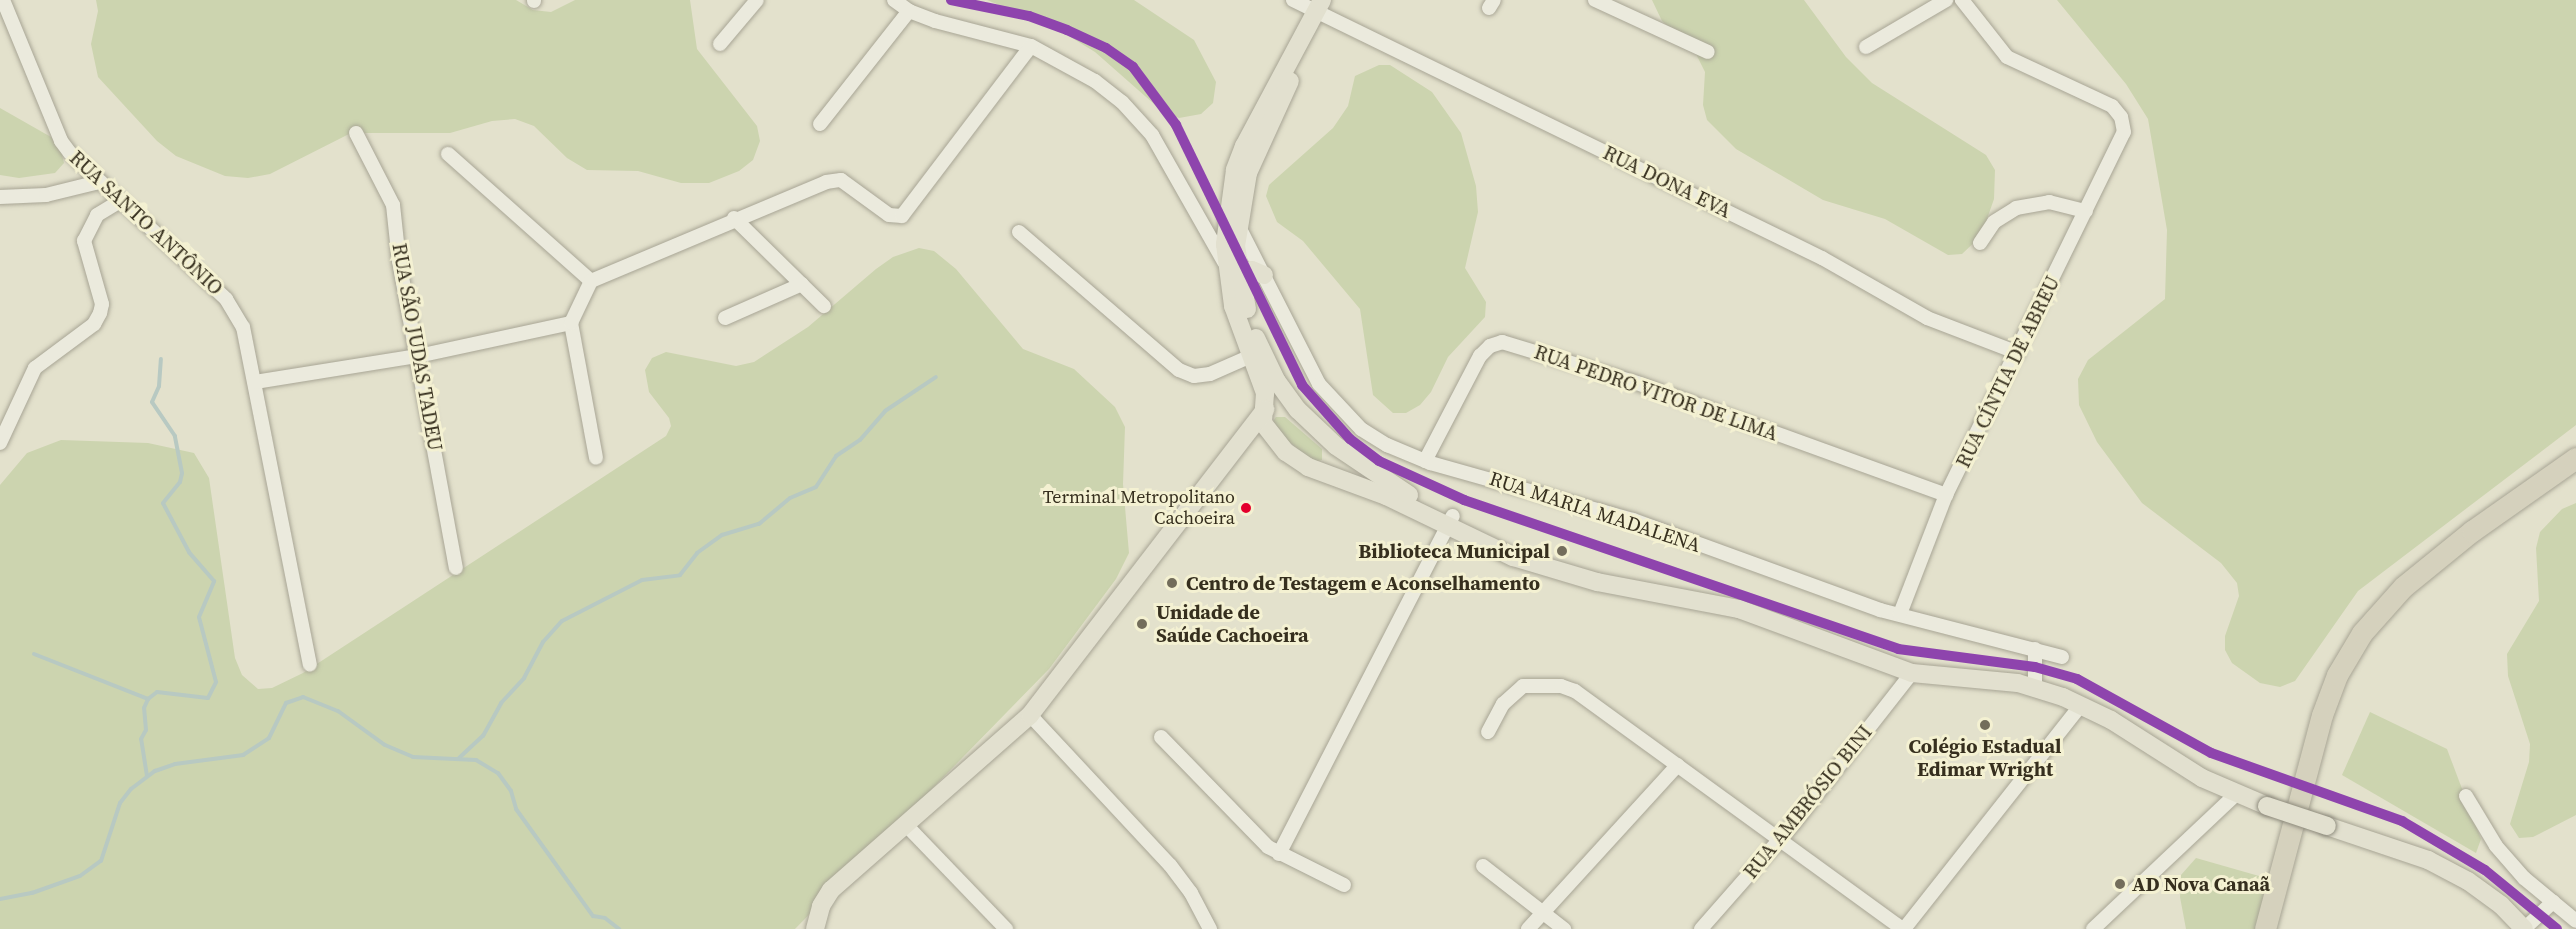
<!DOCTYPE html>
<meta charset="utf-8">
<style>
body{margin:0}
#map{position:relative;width:2576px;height:929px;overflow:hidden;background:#e3e1cc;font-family:"Source Serif 4",serif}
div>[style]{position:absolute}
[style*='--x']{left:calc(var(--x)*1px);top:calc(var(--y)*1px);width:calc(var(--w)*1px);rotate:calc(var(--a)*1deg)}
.green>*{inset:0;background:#ccd4af}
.stream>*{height:4px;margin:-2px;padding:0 2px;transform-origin:2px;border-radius:2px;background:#b8c9c2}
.roads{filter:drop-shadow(0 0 2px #a8a595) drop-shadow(0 0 2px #a8a595)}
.minor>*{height:14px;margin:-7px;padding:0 7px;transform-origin:7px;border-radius:7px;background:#ebeadd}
.major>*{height:18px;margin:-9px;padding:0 9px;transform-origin:9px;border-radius:9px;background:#e2e0cf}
.highway>*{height:21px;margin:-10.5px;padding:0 10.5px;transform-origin:10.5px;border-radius:10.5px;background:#d5d1bd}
.bridges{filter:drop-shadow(0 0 2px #8d8a7c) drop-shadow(0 0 2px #8d8a7c)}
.major-bridge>*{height:18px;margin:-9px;padding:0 9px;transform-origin:9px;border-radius:9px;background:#e2e0cf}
.rail-1>*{height:10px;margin:-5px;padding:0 5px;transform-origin:5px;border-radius:5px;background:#8e44ad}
.dots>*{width:16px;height:16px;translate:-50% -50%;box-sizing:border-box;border:3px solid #f4f1d2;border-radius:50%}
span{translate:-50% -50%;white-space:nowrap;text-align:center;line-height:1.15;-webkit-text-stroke:6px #f4f1d2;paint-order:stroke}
.bus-label{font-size:18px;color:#362f1e}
.right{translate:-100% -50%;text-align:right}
.street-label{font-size:20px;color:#362f1e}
.poi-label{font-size:20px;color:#362f1e;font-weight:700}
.left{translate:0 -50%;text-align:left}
</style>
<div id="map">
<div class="green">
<i style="clip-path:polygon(96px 0,516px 0,533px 10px,551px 12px,575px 0,690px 0,697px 49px,757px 126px,760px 141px,753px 160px,739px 171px,709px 183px,681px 183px,638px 171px,587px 170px,567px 158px,534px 126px,515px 119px,492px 121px,450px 133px,351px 133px,270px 174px,248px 178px,225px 176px,176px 156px,157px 141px,98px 77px,91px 44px,98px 11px)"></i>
<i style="clip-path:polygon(987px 0,1134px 0,1194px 40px,1216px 82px,1213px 103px,1201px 114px,1179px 118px,1162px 111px,1095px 52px,1059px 30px)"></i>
<i style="clip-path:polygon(1652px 0,1804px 0,1846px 57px,1872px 83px,1986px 155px,1995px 170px,1994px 199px,1981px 236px,1962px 254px,1948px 255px,1885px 219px,1823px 200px,1736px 149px,1707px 120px,1703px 105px,1705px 72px,1695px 52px,1662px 21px)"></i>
<i style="clip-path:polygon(2057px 0,2576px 0,2576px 425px,2358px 591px,2295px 681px,2280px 687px,2260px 683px,2232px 663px,2225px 650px,2225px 636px,2239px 596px,2237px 583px,2221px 563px,2142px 503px,2097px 442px,2079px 405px,2078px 379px,2088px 360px,2165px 299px,2167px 230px,2148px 119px,2126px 84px)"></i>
<i style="clip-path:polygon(1379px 65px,1390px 65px,1432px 92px,1461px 133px,1476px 186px,1478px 212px,1465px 268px,1486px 302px,1485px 317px,1448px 357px,1431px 392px,1420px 405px,1406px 413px,1393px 413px,1373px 395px,1360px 309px,1303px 241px,1277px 222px,1266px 196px,1269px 185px,1333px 128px,1348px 106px,1355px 76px)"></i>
<i style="clip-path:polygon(0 108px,51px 137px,60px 147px,64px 163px,55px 173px,19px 178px,0 175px)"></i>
<i style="clip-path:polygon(919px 248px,934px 251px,956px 269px,1023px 349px,1074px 369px,1115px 407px,1125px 427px,1123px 484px,1129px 553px,1116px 579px,1049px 669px,795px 929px,0 929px,0 485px,27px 453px,61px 440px,148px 443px,194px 453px,209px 478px,235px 658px,242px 675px,258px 689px,272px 688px,303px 673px,666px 436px,671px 426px,669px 418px,649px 392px,645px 370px,652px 358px,666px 352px,736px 366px,754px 362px,808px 327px,876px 269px,893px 257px)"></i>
<i style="clip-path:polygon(1276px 417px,1285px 417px,1322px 449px,1322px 460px,1314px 462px,1274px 430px,1272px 423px)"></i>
<i style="clip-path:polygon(2576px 503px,2576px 815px,2533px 837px,2519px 838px,2510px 824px,2529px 762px,2530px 744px,2508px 676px,2507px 654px,2539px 601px,2536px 548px,2540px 532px,2562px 509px)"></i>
<i style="clip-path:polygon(2370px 712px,2447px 749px,2481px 839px,2476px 853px,2342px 775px)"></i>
<i style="clip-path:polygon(2196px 858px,2266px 878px,2274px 889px,2273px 929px,2186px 929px,2180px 897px,2181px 875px)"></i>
</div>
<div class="stream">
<i style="--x:34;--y:654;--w:123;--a:21.5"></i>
<i style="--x:459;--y:758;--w:33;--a:-43"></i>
<i style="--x:483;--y:736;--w:38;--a:-61"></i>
<i style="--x:501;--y:703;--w:34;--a:-47"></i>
<i style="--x:524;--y:678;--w:41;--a:-62.2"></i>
<i style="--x:543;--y:642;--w:28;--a:-48"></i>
<i style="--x:562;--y:621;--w:90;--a:-27.1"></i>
<i style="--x:642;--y:580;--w:38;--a:-7"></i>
<i style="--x:680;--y:575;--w:28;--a:-52"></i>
<i style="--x:697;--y:553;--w:31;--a:-36"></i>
<i style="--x:722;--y:535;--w:39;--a:-17"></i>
<i style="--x:759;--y:524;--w:40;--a:-40"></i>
<i style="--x:790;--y:498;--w:28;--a:-23"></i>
<i style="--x:816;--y:487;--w:37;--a:-57"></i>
<i style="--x:836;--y:456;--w:29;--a:-34"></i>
<i style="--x:860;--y:440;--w:38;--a:-49"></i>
<i style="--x:885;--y:411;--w:61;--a:-33.7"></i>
<i style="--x:147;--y:776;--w:37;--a:-99"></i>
<i style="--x:141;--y:739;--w:10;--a:-61"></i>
<i style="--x:146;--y:730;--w:22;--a:-95"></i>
<i style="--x:144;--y:708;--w:10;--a:-66"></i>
<i style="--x:148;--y:699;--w:11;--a:-38"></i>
<i style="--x:157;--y:692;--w:51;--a:6.7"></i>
<i style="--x:208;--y:698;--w:18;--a:-63"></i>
<i style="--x:216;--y:682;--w:67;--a:-104.7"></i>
<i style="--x:199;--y:617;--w:39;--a:-67"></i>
<i style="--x:214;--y:581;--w:38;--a:-131"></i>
<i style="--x:189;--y:552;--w:55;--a:-118"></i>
<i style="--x:163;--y:503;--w:27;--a:-51"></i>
<i style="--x:180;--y:482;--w:9;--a:-77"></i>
<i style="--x:182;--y:473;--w:38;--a:-101"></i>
<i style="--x:175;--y:436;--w:41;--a:-124.1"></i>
<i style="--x:152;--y:402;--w:17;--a:-66"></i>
<i style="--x:159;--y:386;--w:27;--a:-86"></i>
<i style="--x:0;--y:899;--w:33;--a:-11"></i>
<i style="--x:32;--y:893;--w:51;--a:-19.5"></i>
<i style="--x:80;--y:876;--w:26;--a:-36"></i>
<i style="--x:101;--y:861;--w:61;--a:-71.9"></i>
<i style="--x:120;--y:803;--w:18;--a:-52"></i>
<i style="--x:131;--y:789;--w:30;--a:-37"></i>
<i style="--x:155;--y:771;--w:21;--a:-19"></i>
<i style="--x:175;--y:764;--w:69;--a:-7.5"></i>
<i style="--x:243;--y:755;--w:31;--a:-33"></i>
<i style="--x:269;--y:738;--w:39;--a:-64"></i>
<i style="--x:286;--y:703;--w:18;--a:-19"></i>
<i style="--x:303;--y:697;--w:38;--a:22"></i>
<i style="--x:338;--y:711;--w:58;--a:35.9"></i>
<i style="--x:385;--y:745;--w:30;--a:23"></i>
<i style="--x:413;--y:757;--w:63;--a:2.7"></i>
<i style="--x:476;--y:760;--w:26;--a:31"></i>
<i style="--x:498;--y:773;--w:22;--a:54"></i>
<i style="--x:511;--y:791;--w:19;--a:74"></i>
<i style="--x:516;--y:809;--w:132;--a:54.3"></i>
<i style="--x:593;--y:916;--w:12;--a:9"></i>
<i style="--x:605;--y:918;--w:18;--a:38"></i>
</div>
<div class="roads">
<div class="minor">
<i style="--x:3;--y:0;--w:152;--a:67.6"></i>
<i style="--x:61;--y:141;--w:15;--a:53"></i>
<i style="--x:70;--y:153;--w:214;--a:43.1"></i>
<i style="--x:226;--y:299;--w:33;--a:59"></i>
<i style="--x:243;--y:327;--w:344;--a:78.8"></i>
<i style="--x:894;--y:0;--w:19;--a:36"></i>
<i style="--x:909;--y:11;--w:28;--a:21"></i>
<i style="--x:935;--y:21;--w:99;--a:14.6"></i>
<i style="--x:1031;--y:46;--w:73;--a:28.7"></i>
<i style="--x:1095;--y:81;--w:34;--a:38"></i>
<i style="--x:1122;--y:102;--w:45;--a:47.7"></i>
<i style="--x:1152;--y:135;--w:146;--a:60.4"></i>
<i style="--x:1293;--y:0;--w:589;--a:26"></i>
<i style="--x:1822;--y:258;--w:121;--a:29.7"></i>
<i style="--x:1927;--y:318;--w:97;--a:21"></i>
<i style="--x:1595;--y:0;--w:124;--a:24.7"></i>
<i style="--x:534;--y:1;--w:1;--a:-90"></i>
<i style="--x:1489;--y:8;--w:9;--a:-58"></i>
<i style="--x:720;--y:44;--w:57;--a:-49.9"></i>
<i style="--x:1866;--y:47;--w:93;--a:-30.4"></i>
<i style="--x:820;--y:124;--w:144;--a:-51.8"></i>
<i style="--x:356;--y:133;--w:81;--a:62.8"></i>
<i style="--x:393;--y:205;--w:56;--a:83.9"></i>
<i style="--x:399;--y:261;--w:312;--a:79.5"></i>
<i style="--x:448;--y:154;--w:191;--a:41.6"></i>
<i style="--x:0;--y:197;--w:46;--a:-2.5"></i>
<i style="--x:46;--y:195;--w:55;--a:-13.8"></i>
<i style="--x:734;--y:218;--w:126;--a:44.4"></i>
<i style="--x:1238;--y:225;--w:178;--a:63"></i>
<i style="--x:1319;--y:384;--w:62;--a:47"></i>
<i style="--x:1361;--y:429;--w:31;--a:32"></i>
<i style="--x:1387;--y:445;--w:47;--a:22.7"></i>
<i style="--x:1430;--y:463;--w:211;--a:15.7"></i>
<i style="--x:1633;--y:520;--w:263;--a:20"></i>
<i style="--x:1880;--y:610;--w:188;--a:14.5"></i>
<i style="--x:1019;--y:232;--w:211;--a:40.8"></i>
<i style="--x:1179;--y:370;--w:16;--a:22"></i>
<i style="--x:1194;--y:376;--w:16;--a:-7"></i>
<i style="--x:1210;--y:374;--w:55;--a:-23.7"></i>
<i style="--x:1980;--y:243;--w:25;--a:-56"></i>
<i style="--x:1994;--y:222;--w:26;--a:-32"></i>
<i style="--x:2016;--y:208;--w:34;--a:-10"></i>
<i style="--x:2049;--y:202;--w:38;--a:14"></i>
<i style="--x:725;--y:318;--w:84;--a:-23.8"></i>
<i style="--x:571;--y:323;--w:137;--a:79.5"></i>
<i style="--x:255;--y:382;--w:165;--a:-9.1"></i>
<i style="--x:418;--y:356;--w:157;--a:-12.2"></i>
<i style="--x:571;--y:323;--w:47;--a:-64.5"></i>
<i style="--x:591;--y:281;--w:255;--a:-22.8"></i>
<i style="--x:826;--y:182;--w:15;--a:-8"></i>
<i style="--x:841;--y:180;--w:59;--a:36.1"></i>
<i style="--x:889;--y:215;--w:13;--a:4"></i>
<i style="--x:902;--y:216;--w:213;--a:-52.8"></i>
<i style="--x:0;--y:443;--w:83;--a:-65"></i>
<i style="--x:35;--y:368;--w:74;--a:-36.7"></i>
<i style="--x:94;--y:324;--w:13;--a:-61"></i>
<i style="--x:100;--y:313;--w:9;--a:-77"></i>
<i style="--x:102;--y:304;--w:66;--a:-105.9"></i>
<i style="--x:84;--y:241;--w:29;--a:-63"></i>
<i style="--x:97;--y:215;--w:27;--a:-31"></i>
<i style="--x:1425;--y:461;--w:119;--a:-62.4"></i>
<i style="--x:1480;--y:356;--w:14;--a:-45"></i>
<i style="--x:1490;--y:346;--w:13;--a:-18"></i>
<i style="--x:1502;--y:342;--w:141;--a:16.9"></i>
<i style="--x:1637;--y:383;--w:329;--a:19.9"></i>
<i style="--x:1900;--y:614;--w:128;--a:-68.9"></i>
<i style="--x:1946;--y:495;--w:404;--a:-63.9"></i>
<i style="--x:2124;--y:132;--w:15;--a:-101"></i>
<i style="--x:2121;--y:117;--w:14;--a:-129"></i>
<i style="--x:2112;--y:106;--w:116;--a:-155"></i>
<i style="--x:2007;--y:57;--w:73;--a:-128.3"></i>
<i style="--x:2035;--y:649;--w:38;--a:90"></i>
<i style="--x:1030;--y:715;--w:205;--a:47"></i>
<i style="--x:1170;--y:865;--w:35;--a:53"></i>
<i style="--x:1191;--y:893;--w:41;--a:62.2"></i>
<i style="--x:1488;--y:732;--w:32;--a:-62"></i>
<i style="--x:1503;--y:704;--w:27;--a:-42"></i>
<i style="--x:1523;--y:686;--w:38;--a:0"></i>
<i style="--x:1561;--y:686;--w:15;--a:20"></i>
<i style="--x:1575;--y:691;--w:404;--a:36"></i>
<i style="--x:1161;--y:737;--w:153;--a:45.8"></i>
<i style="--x:1268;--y:847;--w:85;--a:26.6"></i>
<i style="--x:2466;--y:796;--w:58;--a:59"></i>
<i style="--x:2496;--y:846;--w:43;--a:48.8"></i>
<i style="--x:2524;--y:878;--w:67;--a:39.6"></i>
<i style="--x:905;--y:824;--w:146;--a:46.1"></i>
<i style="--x:1279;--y:854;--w:380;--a:-62.8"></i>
<i style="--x:1483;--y:866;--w:103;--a:37.9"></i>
<i style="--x:1528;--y:929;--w:222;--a:-47.6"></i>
<i style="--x:1701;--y:929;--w:142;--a:-48.7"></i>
<i style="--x:1795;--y:822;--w:189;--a:-51.9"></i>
<i style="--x:1904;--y:929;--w:285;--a:-51.7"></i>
<i style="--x:2093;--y:929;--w:195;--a:-43.3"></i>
<i style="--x:2524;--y:929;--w:40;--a:-43"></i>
</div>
<div class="major">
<i style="--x:1322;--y:0;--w:166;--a:118.1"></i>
<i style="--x:1244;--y:146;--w:26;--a:111"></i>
<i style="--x:1235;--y:170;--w:75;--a:97.7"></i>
<i style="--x:1225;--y:244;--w:63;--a:82.6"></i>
<i style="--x:1233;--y:306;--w:93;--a:69.8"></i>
<i style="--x:1265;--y:393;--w:30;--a:94"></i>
<i style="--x:1263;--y:423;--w:37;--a:52"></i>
<i style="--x:1286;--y:452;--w:27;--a:34"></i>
<i style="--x:1308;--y:467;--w:83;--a:20.4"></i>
<i style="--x:1386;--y:496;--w:141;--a:25.7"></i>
<i style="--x:1513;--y:557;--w:88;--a:16.6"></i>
<i style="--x:1597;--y:582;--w:145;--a:10.8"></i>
<i style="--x:1739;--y:609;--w:184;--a:20.3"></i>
<i style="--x:1912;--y:673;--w:106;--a:5.4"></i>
<i style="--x:2018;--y:683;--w:47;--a:17.3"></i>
<i style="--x:2063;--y:697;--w:53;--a:25.6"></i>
<i style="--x:2111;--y:720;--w:108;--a:32.5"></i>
<i style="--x:2202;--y:778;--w:71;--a:23.3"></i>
<i style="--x:1241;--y:277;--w:13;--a:-32"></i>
<i style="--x:1252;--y:270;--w:13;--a:23"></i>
<i style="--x:1247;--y:309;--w:64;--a:-99.9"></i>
<i style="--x:1236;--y:246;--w:74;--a:-80.7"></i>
<i style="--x:1248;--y:173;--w:101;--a:-65.5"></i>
<i style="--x:1256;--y:338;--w:47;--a:64.5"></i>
<i style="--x:1276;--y:380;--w:37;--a:54"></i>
<i style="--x:1298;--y:410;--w:52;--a:43.5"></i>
<i style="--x:1336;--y:446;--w:88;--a:33.9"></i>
<i style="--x:2327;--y:826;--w:107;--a:18.6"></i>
<i style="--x:2428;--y:860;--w:45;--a:27.7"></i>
<i style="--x:2468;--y:881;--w:41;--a:36"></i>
<i style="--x:2501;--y:905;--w:33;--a:46"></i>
<i style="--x:815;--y:929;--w:24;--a:-75"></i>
<i style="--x:821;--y:906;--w:19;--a:-58"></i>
<i style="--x:831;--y:890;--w:265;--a:-41.3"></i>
<i style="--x:1030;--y:715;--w:386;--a:-52.4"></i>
</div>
<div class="highway">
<i style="--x:2265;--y:929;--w:221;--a:-75.1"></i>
<i style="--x:2322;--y:715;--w:43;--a:-69.4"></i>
<i style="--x:2337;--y:675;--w:49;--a:-59.2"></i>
<i style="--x:2362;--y:633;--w:62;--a:-48.3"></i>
<i style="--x:2403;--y:587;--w:89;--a:-39.1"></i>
<i style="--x:2472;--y:531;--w:127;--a:-35.1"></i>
</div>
</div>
<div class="bridges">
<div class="major-bridge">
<i style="--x:2267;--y:806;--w:63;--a:18.4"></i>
</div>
</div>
<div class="rail-1">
<i style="--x:951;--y:0;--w:80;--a:11.6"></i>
<i style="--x:1029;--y:16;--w:40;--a:20.2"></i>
<i style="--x:1067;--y:30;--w:43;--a:24.8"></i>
<i style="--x:1106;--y:48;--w:33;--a:35"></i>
<i style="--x:1133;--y:67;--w:72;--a:53.4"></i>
<i style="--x:1176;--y:125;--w:289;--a:64.1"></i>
<i style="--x:1302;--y:385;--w:72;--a:48.4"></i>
<i style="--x:1350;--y:439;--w:36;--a:37"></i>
<i style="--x:1379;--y:461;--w:94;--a:24.6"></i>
<i style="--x:1464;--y:500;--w:459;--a:18.9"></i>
<i style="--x:1898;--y:649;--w:138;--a:7.5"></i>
<i style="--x:2035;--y:667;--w:44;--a:15.9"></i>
<i style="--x:2077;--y:679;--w:153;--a:28.9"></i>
<i style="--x:2211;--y:753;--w:203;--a:19.6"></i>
<i style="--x:2402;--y:821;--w:96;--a:30.6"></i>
<i style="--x:2485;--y:870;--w:93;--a:39.3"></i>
</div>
<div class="dots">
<i style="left:1246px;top:508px;background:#e4002b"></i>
<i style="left:1562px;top:551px;background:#736d5b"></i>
<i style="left:1172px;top:583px;background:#736d5b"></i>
<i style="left:1142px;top:624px;background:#736d5b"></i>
<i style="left:1985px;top:725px;background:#736d5b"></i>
<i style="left:2120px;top:884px;background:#736d5b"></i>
</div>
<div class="bus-label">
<span class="right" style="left:1235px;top:508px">Terminal Metropolitano<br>Cachoeira</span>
</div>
<div class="street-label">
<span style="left:1667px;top:182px;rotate:26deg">RUA DONA EVA</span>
<span style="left:146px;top:223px;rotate:43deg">RUA SANTO ANTÔNIO</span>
<span style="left:417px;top:347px;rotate:80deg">RUA SÃO JUDAS TADEU</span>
<span style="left:2008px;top:372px;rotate:-64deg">RUA CÍNTIA DE ABREU</span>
<span style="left:1656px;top:393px;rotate:19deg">RUA PEDRO VITOR DE LIMA</span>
<span style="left:1595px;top:512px;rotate:18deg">RUA MARIA MADALENA</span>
<span style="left:1808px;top:802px;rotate:-51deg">RUA AMBRÓSIO BINI</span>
</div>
<div class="poi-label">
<span class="right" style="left:1550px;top:551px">Biblioteca Municipal</span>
<span class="left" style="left:1186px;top:583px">Centro de Testagem e Aconselhamento</span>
<span class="left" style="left:1156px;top:624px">Unidade de<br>Saúde Cachoeira</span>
<span style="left:1985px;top:758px">Colégio Estadual<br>Edimar Wright</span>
<span class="left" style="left:2132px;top:884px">AD Nova Canaã</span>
</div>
</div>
